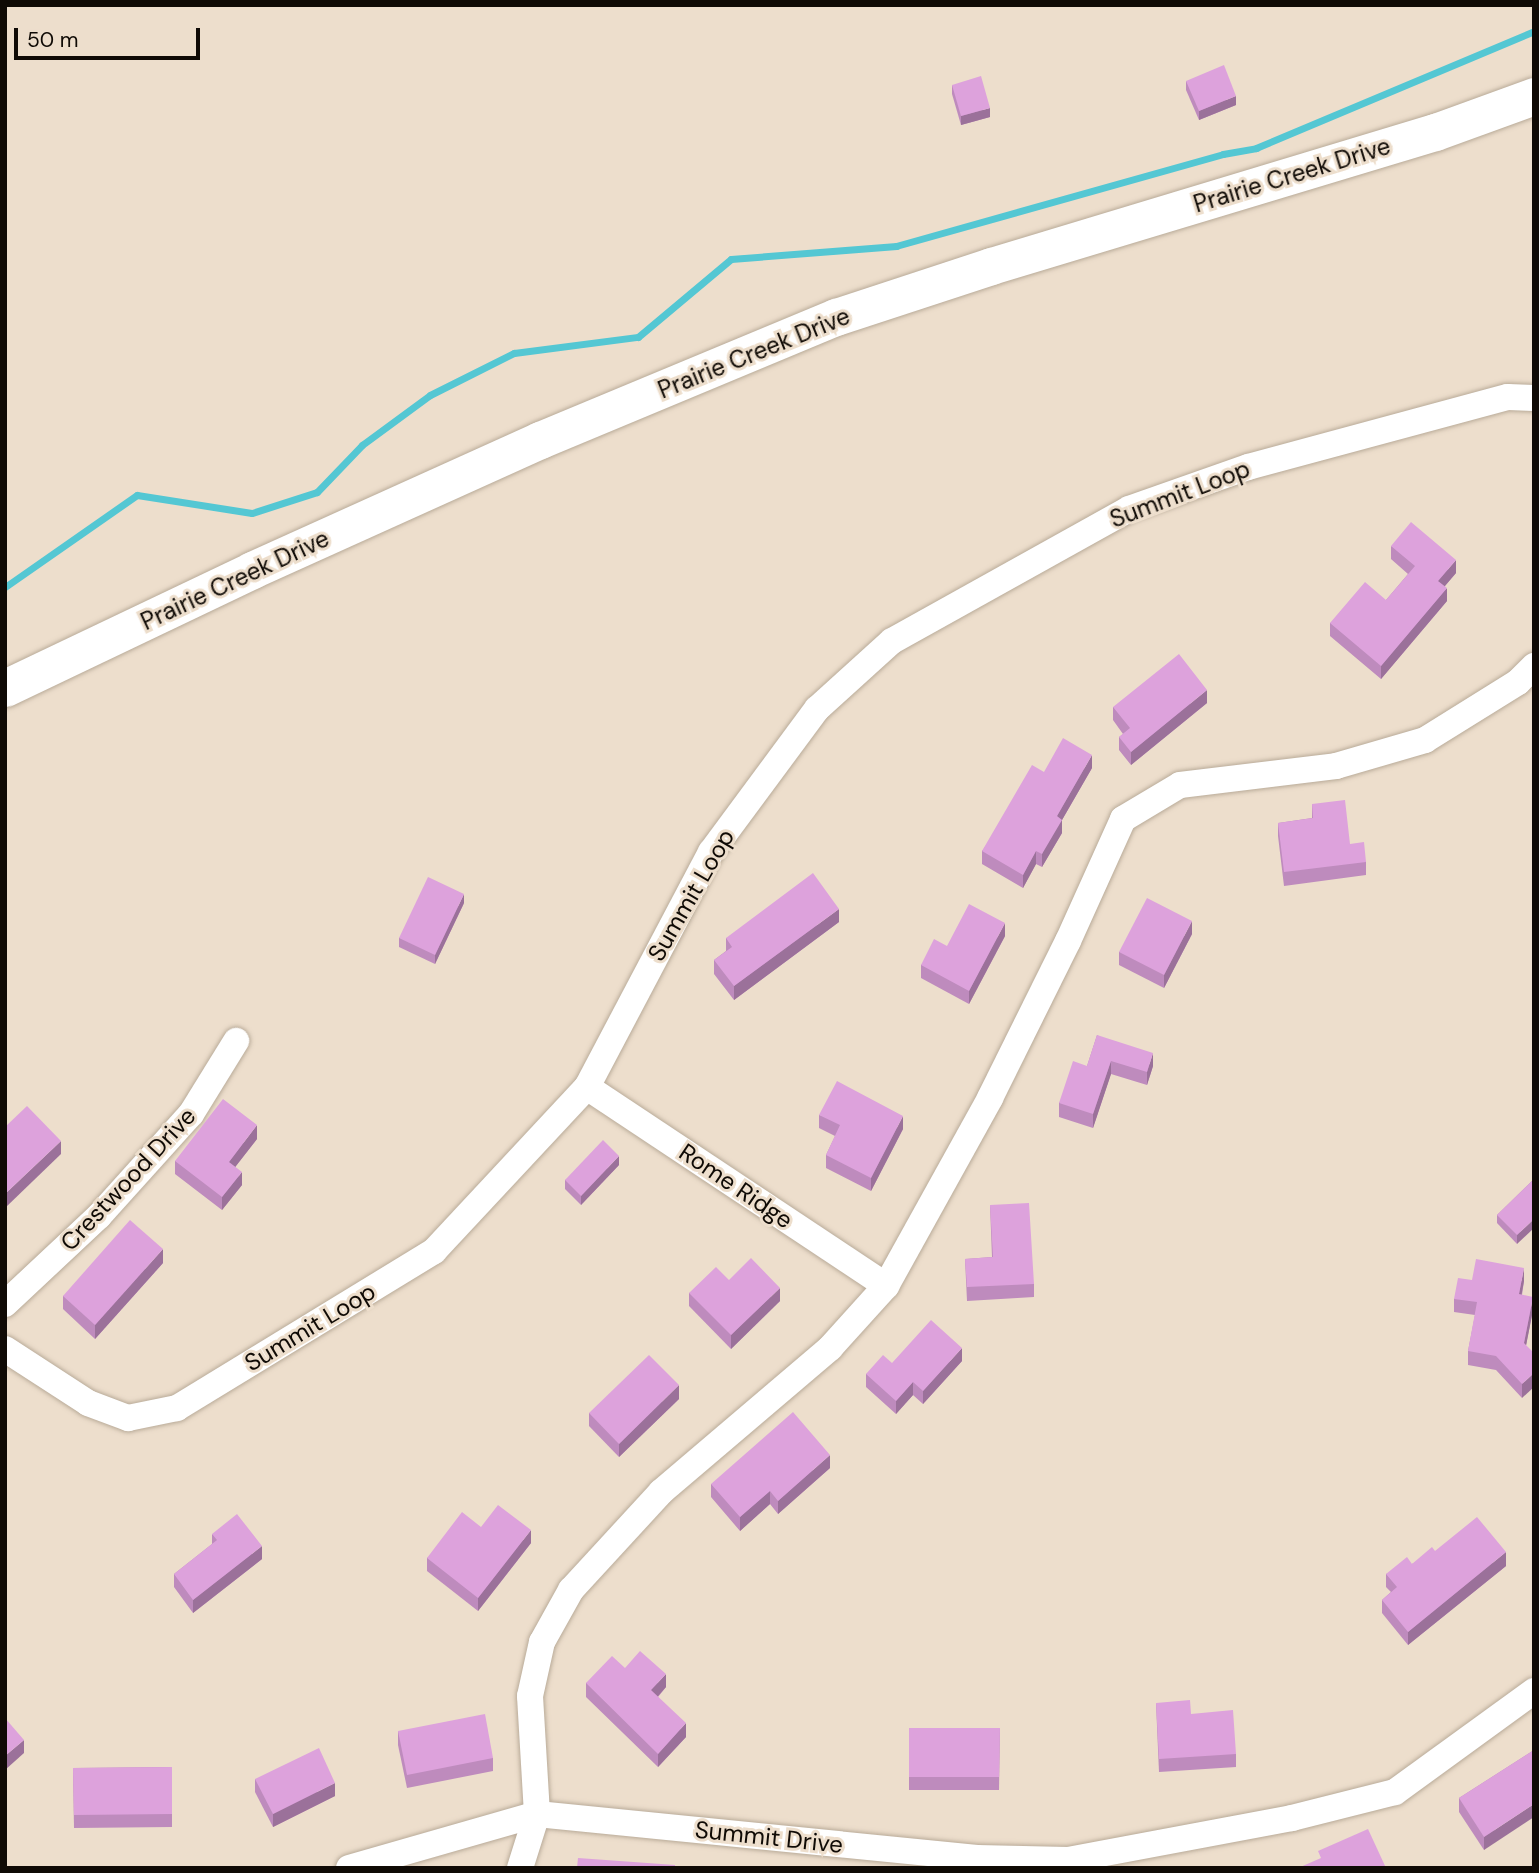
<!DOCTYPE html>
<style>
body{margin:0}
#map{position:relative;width:1539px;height:1873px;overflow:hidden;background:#eddecc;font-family:"DM Sans",sans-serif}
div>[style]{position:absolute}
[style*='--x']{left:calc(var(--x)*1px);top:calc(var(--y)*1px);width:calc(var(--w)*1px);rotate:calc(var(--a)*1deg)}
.stream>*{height:7px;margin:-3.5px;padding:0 3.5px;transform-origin:3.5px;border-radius:3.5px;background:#54c7d3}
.roads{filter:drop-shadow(0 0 2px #b9ab99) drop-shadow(0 0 2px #b9ab99)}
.street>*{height:26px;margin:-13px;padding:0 13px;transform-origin:13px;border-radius:13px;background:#fff}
.secondary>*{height:37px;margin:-18.5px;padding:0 18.5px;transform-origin:18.5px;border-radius:18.5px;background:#fff}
.wall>*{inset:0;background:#be8bbd}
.shaded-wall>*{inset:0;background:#9b719a}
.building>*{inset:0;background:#dda2dc}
span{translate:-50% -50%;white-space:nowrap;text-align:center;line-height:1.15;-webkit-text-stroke:6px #eddecc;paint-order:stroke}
.street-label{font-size:24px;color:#0f0a05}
.frame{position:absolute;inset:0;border:7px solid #0f0a05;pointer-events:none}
.scale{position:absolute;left:14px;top:28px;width:186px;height:32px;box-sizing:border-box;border:4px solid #0f0a05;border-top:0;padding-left:9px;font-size:21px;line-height:24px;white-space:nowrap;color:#0f0a05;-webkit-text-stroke:5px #eddecc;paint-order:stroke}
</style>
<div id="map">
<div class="stream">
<i style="--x:5;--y:587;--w:161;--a:-34.9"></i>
<i style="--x:137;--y:495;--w:116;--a:8.9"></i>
<i style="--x:252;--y:513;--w:68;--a:-17.9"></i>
<i style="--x:317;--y:492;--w:65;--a:-46.2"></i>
<i style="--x:362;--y:445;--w:84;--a:-36.3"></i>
<i style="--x:430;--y:395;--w:94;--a:-26.6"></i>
<i style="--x:514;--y:353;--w:125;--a:-7.4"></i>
<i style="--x:638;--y:337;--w:121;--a:-40"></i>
<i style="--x:731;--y:259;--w:166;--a:-4.5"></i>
<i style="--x:896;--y:246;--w:340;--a:-15.7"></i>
<i style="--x:1223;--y:154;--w:34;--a:-10"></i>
<i style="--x:1256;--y:148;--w:302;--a:-22.8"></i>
</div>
<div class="roads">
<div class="street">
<i style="--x:587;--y:1087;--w:359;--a:33.6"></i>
<i style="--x:5;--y:1304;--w:129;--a:-43.1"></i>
<i style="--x:99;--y:1216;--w:137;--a:-48"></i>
<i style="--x:191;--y:1114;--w:86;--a:-58.3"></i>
<i style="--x:5;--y:1349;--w:99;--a:33"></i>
<i style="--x:88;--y:1403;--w:43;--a:20.6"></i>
<i style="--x:128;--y:1418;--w:50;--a:-11.5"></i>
<i style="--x:177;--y:1408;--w:301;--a:-31.4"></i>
<i style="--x:434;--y:1251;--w:224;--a:-47"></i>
<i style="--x:587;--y:1087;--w:266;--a:-62.2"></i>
<i style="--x:711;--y:852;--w:178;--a:-53.5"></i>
<i style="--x:817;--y:709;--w:101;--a:-42.2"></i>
<i style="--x:892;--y:641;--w:271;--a:-29.1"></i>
<i style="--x:1129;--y:509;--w:126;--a:-19.4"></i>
<i style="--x:1248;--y:467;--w:269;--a:-15.1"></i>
<i style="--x:1508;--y:397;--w:26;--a:2"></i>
<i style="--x:349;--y:1868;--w:196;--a:-16"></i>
<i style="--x:537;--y:1814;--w:442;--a:5.7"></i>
<i style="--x:977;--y:1858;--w:91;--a:1.3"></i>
<i style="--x:1068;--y:1860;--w:228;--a:-10.6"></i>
<i style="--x:1292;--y:1818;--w:106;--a:-14.2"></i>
<i style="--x:1395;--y:1792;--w:172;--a:-36"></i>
<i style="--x:520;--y:1868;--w:57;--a:-72.5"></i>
<i style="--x:537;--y:1814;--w:118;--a:-93.4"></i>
<i style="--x:530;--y:1696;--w:55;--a:-77.5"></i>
<i style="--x:542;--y:1642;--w:60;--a:-60.9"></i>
<i style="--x:571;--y:1590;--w:133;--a:-47.4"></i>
<i style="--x:661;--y:1492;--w:222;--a:-40.4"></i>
<i style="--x:830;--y:1348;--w:84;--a:-47.9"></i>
<i style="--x:886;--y:1286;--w:215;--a:-61"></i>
<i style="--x:990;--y:1098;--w:175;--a:-63.6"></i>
<i style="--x:1068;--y:941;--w:134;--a:-65.7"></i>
<i style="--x:1123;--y:819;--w:66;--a:-30.8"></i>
<i style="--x:1180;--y:785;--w:157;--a:-6.9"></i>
<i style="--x:1336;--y:766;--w:93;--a:-16.3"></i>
<i style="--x:1425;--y:740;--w:110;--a:-31.9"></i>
<i style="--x:1518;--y:682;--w:23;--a:-45"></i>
</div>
<div class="secondary">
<i style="--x:5;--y:688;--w:274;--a:-25.5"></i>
<i style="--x:252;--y:570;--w:316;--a:-24.3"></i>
<i style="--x:540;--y:440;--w:321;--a:-22.6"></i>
<i style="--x:836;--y:317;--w:163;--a:-18.2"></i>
<i style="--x:991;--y:266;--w:464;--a:-16.8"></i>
<i style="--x:1435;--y:132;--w:105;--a:-20"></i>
</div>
</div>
<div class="wall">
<i style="clip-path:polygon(1186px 81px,1236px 105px,1199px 120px,1186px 90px)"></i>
<i style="clip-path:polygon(952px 85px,990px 117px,961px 125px,952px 94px)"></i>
<i style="clip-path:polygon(1391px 546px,1456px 573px,1445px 586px,1447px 601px,1381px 679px,1330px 636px,1330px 623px,1386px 600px,1408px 574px,1391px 559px)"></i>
<i style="clip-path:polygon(1207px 703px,1131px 765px,1119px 750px,1119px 737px,1123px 734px,1113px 720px,1113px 707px)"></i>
<i style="clip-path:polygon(1092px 768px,1062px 820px,1062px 833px,1042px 867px,1036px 864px,1023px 888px,982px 864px,982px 851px,1044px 772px)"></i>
<i style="clip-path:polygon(1312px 804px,1366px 862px,1366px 875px,1284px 886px,1278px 836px,1278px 823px,1312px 818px)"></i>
<i style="clip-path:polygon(464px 903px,435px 964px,399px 947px,399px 938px)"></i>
<i style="clip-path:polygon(839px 922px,734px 1000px,714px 974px,714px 960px,726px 951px,726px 938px)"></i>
<i style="clip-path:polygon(1192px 934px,1164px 988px,1119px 965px,1119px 952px)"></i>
<i style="clip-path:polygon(1005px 936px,969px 1004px,921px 978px,921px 965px,947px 946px)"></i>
<i style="clip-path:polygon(1097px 1035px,1153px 1066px,1147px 1085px,1111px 1074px,1093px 1128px,1059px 1117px,1059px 1103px,1087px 1066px)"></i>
<i style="clip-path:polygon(819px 1115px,903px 1129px,871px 1191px,826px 1168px,826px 1155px,835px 1136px,819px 1128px)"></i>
<i style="clip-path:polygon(257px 1139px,235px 1167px,242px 1185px,222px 1210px,175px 1174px,175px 1161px)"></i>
<i style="clip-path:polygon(619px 1165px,581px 1205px,565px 1189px,565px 1180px)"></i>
<i style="clip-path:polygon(1534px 1179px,1517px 1244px,1497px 1223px,1497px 1215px)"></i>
<i style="clip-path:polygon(990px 1205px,1034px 1284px,1034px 1297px,967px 1301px,965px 1259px,992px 1257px)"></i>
<i style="clip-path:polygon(163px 1263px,95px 1339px,63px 1309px,63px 1296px)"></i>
<i style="clip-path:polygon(729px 1280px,780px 1301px,731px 1349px,689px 1306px,689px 1293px)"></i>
<i style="clip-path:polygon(1472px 1280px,1524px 1281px,1522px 1295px,1533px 1310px,1526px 1345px,1522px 1398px,1496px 1370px,1468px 1365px,1468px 1351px,1475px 1315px,1454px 1312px,1454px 1299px)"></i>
<i style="clip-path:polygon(962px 1361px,923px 1404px,913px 1395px,896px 1414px,866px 1387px,866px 1374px,892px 1363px)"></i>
<i style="clip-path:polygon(679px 1399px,619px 1457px,589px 1426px,589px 1413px)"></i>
<i style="clip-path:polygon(830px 1468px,778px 1514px,770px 1504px,740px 1531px,711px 1497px,711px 1484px)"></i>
<i style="clip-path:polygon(481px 1527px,531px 1543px,478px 1611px,427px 1571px,427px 1558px)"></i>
<i style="clip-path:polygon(212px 1534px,262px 1559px,193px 1613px,174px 1587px,174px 1574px,212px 1544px)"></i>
<i style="clip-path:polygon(1435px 1551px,1506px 1566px,1408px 1645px,1382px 1613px,1382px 1600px,1391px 1592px,1386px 1587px,1386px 1574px,1412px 1564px)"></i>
<i style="clip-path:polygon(625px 1668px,666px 1687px,658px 1697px,686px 1737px,658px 1767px,586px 1697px,586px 1683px)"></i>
<i style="clip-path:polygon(1156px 1703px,1236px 1754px,1236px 1767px,1159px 1772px)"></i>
<i style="clip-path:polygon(909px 1728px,1000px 1728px,999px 1790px,909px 1790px)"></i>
<i style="clip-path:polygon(398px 1731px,493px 1758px,493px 1771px,407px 1788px,398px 1745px)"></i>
<i style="clip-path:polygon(1534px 1750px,1484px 1850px,1459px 1812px,1459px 1798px)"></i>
<i style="clip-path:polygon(172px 1767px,172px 1827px,74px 1828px,73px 1768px)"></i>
<i style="clip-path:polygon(255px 1779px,335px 1796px,273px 1827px,255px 1792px)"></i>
</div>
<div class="shaded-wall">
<i style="clip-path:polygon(1236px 96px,1236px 105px,1199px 120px,1199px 111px)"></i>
<i style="clip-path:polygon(990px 108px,990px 117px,961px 125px,961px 116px)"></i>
<i style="clip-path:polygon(1456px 560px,1456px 573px,1438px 594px,1438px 581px)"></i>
<i style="clip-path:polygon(1447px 588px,1447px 601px,1381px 679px,1381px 666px)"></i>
<i style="clip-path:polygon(1207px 690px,1207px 703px,1131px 765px,1131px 752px)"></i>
<i style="clip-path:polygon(1092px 755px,1092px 768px,1062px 820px,1062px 833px,1042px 867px,1042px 854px,1057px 816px)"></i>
<i style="clip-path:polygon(1036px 851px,1036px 864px,1023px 888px,1023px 875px)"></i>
<i style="clip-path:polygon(464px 894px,464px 903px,435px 964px,435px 955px)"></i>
<i style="clip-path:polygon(839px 909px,839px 922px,734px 1000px,734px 986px)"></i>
<i style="clip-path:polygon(1192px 921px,1192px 934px,1164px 988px,1164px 975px)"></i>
<i style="clip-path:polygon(1005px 923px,1005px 936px,969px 1004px,969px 991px)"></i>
<i style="clip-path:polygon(1153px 1053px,1153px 1066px,1147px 1085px,1147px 1072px)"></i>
<i style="clip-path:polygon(1111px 1061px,1111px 1074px,1093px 1128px,1093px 1114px)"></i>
<i style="clip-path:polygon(903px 1116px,903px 1129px,871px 1191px,871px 1178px)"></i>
<i style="clip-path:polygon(257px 1125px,257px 1139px,229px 1175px,229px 1162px)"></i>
<i style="clip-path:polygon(61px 1141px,61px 1154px,5px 1208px,5px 1194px)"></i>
<i style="clip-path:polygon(619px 1156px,619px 1165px,581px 1205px,581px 1196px)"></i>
<i style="clip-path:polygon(242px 1172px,242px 1185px,222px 1210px,222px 1197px)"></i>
<i style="clip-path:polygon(1534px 1219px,1534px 1228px,1517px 1244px,1517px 1235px)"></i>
<i style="clip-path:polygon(163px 1249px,163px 1263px,95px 1339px,95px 1325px)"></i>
<i style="clip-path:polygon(1524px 1268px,1524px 1281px,1519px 1308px,1519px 1294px)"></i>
<i style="clip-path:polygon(780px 1288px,780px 1301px,731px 1349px,731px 1335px)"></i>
<i style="clip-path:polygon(1533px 1297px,1533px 1310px,1524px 1356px,1524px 1343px)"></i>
<i style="clip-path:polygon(962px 1348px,962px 1361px,923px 1404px,923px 1391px)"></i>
<i style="clip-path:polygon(1534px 1373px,1534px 1387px,1522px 1398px,1522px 1384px)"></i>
<i style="clip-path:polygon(913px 1382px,913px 1395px,896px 1414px,896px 1401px)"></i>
<i style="clip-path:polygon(679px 1385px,679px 1399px,619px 1457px,619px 1444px)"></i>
<i style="clip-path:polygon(830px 1455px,830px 1468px,778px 1514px,778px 1501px)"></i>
<i style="clip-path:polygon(770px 1491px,770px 1504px,740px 1531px,740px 1517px)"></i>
<i style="clip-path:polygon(531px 1530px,531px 1543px,478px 1611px,478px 1598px)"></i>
<i style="clip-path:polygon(262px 1546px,262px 1559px,193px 1613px,193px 1600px)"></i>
<i style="clip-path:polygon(1506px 1552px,1506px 1566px,1408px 1645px,1408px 1632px)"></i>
<i style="clip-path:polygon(666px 1674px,666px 1687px,651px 1704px,651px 1690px)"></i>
<i style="clip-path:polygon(686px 1723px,686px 1737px,658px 1767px,658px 1754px)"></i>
<i style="clip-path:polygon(24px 1740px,24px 1753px,5px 1770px,5px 1756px)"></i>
<i style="clip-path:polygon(335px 1783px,335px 1796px,273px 1827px,273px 1814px)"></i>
<i style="clip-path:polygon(1534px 1804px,1534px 1817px,1484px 1850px,1484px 1837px)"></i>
</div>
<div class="building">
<i style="clip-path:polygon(1224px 65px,1236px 96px,1199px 111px,1186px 81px)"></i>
<i style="clip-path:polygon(981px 76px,990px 108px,961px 116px,952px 85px)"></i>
<i style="clip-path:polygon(1411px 522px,1456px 560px,1438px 581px,1447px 588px,1381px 666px,1330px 623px,1365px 582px,1386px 600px,1415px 566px,1391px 546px)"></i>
<i style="clip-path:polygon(1179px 654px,1207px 690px,1131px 752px,1119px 737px,1130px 728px,1113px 707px)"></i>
<i style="clip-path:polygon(1063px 738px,1092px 755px,1057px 816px,1062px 820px,1042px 854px,1036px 851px,1023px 875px,982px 851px,1032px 765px,1044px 772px)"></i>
<i style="clip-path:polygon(1345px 800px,1350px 844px,1364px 842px,1366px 862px,1284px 872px,1278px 823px,1313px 818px,1312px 804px)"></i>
<i style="clip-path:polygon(813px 873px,839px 909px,734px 986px,714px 960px,732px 947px,726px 938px)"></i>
<i style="clip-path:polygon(428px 877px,464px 894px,435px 955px,399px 938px)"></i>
<i style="clip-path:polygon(1147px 898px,1192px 921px,1164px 975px,1119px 952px)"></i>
<i style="clip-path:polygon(969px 904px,1005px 923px,969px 991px,921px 965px,934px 939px,947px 946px)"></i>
<i style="clip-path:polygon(1097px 1035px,1153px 1053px,1147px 1072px,1111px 1061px,1093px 1114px,1059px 1103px,1073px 1061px,1087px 1066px)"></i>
<i style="clip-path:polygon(837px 1081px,903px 1116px,871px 1178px,826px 1155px,840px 1125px,819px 1115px)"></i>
<i style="clip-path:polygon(223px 1099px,257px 1125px,229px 1162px,242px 1172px,222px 1197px,175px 1161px)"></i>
<i style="clip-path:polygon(27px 1106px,61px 1141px,5px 1194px,5px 1127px)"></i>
<i style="clip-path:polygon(603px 1140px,619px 1156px,581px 1196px,565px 1180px)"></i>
<i style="clip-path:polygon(1534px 1179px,1534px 1219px,1517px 1235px,1497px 1215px)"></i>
<i style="clip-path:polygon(1029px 1203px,1034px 1284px,967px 1287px,965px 1259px,993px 1257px,990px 1205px)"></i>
<i style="clip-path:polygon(130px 1220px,163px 1249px,95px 1325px,63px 1296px)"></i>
<i style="clip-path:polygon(751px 1258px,780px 1288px,731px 1335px,689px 1293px,716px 1267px,729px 1280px)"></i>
<i style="clip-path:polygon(1476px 1259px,1524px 1268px,1519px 1294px,1533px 1297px,1524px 1343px,1534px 1353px,1534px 1373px,1522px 1384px,1496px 1356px,1468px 1351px,1477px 1302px,1454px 1299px,1458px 1278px,1472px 1280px)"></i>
<i style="clip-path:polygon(931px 1320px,962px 1348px,923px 1391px,913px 1382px,896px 1401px,866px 1374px,883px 1355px,892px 1363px)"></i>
<i style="clip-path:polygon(649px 1355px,679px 1385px,619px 1444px,589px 1413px)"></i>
<i style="clip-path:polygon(793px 1412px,830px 1455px,778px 1501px,770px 1491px,740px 1517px,711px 1484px)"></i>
<i style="clip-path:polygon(498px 1505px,531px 1530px,478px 1598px,427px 1558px,462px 1512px,481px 1527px)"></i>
<i style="clip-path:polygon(237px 1514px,262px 1546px,193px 1600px,174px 1574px,217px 1540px,212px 1534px)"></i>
<i style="clip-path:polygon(1477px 1517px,1506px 1552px,1408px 1632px,1382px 1600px,1397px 1587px,1386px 1574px,1407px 1557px,1412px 1564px,1432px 1547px,1435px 1551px)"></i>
<i style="clip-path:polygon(640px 1651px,666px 1674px,651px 1690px,686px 1723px,658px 1754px,586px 1683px,612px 1656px,625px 1668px)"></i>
<i style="clip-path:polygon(1190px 1700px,1191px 1714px,1233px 1710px,1236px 1754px,1159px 1759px,1156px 1703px)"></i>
<i style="clip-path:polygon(485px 1714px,493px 1758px,407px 1775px,398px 1731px)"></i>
<i style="clip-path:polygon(5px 1718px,24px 1740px,5px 1756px)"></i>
<i style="clip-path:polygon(909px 1728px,1000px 1728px,999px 1777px,909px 1777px)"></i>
<i style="clip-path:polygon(319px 1748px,335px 1783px,273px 1814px,255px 1779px)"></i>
<i style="clip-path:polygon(1534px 1750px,1534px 1804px,1484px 1837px,1459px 1798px)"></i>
<i style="clip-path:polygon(172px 1767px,172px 1814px,74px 1815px,73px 1768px)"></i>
<i style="clip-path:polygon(1368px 1829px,1386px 1868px,1298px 1868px,1321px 1858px,1318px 1851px)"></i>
<i style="clip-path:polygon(578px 1858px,675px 1865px,675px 1868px,577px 1868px)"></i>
</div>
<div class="street-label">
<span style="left:1292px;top:175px;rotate:-17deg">Prairie Creek Drive</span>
<span style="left:754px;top:353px;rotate:-22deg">Prairie Creek Drive</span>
<span style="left:1180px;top:494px;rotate:-21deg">Summit Loop</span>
<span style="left:235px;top:580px;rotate:-25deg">Prairie Creek Drive</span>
<span style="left:691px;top:895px;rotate:-60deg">Summit Loop</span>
<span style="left:128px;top:1179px;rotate:-47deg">Crestwood Drive</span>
<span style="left:736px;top:1186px;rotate:34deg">Rome Ridge</span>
<span style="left:310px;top:1327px;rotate:-31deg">Summit Loop</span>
<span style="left:769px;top:1837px;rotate:6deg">Summit Drive</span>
</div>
<div class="frame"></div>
<div class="scale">50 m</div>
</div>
